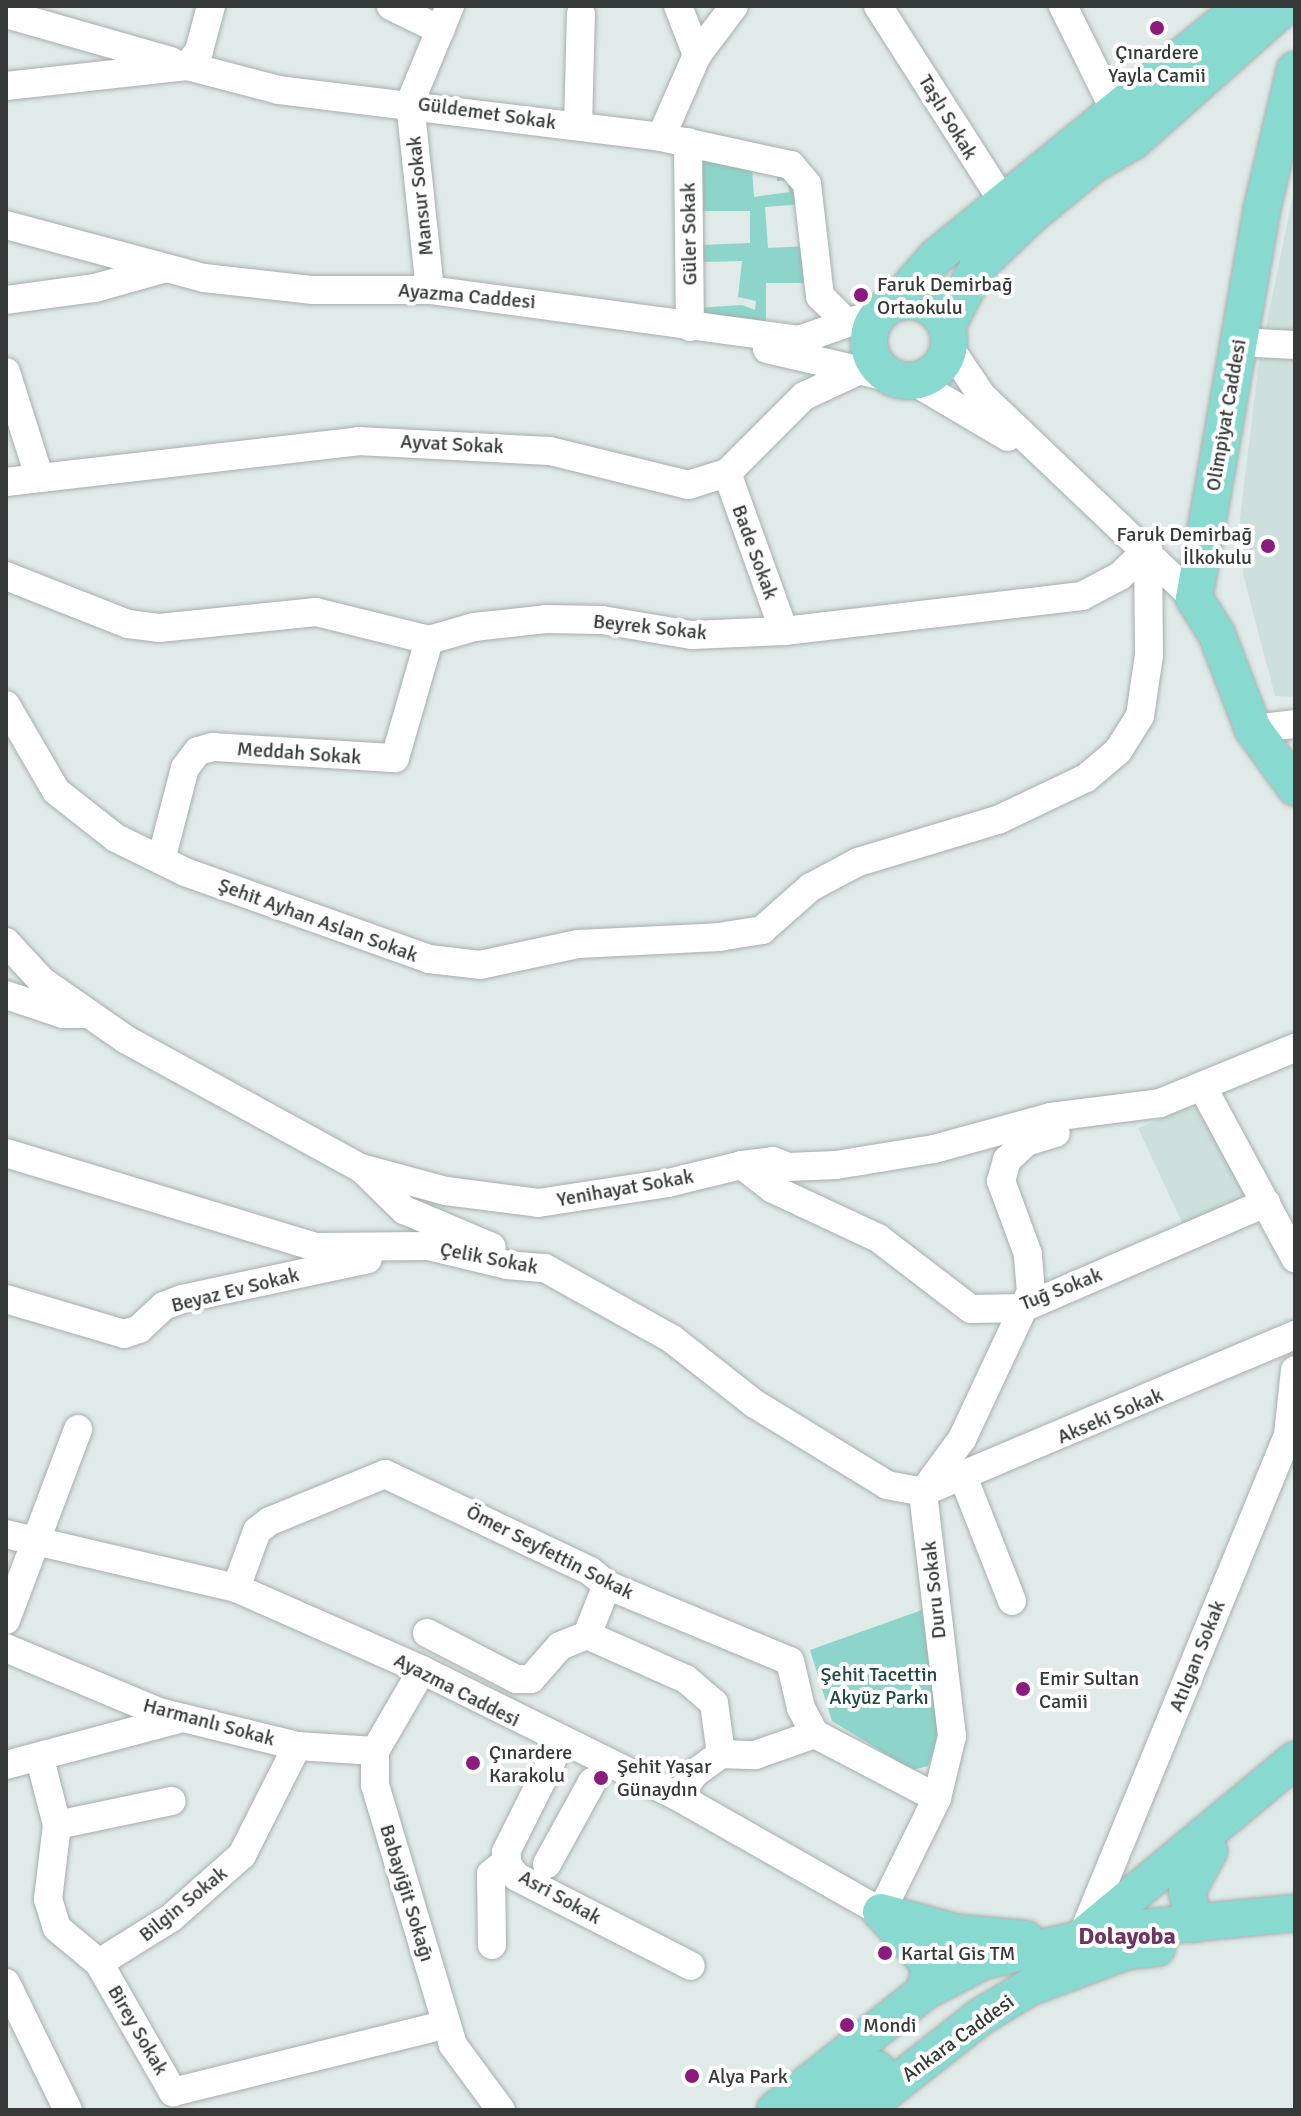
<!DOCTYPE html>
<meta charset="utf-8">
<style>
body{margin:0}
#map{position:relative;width:1301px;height:2116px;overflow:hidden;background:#e0eae8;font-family:Signika,sans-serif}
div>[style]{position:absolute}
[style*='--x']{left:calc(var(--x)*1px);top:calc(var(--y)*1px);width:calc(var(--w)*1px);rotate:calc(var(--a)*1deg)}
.built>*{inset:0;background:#cde0dd}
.green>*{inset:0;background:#8dd5ca}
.roads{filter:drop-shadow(0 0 2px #a6afad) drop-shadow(0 0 2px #a6afad)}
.minor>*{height:28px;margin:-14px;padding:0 14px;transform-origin:14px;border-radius:14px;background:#fff}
.major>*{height:36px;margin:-18px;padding:0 18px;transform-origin:18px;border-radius:18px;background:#88dad1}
.major>.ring{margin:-18px;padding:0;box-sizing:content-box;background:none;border:36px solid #88dad1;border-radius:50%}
.dots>*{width:22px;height:22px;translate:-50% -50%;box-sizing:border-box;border:4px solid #fff;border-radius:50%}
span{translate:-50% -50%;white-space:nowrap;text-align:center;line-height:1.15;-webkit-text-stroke:8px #fff;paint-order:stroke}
.poi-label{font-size:20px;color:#353938}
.left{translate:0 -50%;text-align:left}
.right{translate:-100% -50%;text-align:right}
.street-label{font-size:20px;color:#353938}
.park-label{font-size:20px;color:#214842}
.quarter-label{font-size:24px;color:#6d3563;font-weight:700}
.frame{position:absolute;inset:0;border:8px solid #353938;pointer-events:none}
</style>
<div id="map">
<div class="built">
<i style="clip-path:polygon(1295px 186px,1295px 697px,1275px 696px,1243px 574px,1240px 518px,1259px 361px)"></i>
<i style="clip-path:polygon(1188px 1108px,1196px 1108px,1218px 1141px,1246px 1201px,1186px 1231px,1138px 1128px)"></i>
</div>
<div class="green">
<i style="clip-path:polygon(701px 159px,752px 169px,754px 197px,789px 192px,788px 180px,777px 181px,777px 174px,790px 172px,805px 204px,765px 207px,768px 248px,809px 246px,810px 283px,766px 283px,766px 331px,703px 324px,696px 308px,742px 305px,755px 310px,756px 301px,738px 297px,742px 261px,702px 262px,700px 245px,750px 243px,750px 211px,700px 211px)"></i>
<i style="clip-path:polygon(922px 1610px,939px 1736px,928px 1766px,912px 1770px,832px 1721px,810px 1650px)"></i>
</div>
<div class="roads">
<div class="minor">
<i style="--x:391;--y:6;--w:55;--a:26.1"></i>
<i style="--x:678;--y:6;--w:53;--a:68.8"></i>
<i style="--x:878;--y:6;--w:250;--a:57.4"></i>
<i style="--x:1063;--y:6;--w:135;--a:63.6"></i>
<i style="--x:6;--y:14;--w:172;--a:15.9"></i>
<i style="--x:187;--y:66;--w:19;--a:-51"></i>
<i style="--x:199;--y:51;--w:47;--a:-75.1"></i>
<i style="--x:6;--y:86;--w:182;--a:-6.3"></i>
<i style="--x:187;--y:66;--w:95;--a:14.6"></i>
<i style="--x:279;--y:90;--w:385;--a:7"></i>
<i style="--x:661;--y:137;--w:133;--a:12.2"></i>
<i style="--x:791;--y:165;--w:25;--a:50"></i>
<i style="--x:807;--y:184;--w:113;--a:83.4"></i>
<i style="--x:820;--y:296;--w:38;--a:45"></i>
<i style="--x:578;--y:126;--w:112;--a:-88.5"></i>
<i style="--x:661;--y:137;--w:90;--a:-66.3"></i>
<i style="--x:697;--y:55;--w:61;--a:-52.9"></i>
<i style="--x:688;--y:142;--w:185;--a:89.4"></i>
<i style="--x:6;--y:225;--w:205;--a:15"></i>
<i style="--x:204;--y:278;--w:110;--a:6.3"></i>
<i style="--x:313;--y:290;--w:117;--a:0"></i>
<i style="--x:430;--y:290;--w:372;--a:7.7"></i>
<i style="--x:799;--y:340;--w:85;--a:-19.3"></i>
<i style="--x:430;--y:290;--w:188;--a:-96.1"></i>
<i style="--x:410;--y:103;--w:105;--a:-67.6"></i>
<i style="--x:6;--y:300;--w:90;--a:-7.7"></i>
<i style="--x:95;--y:288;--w:70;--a:-15.8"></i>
<i style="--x:1239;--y:342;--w:56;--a:3.1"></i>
<i style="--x:949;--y:347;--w:59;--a:56"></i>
<i style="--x:982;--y:396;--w:293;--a:43.6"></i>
<i style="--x:767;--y:349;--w:129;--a:13"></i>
<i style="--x:6;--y:372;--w:109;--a:72.4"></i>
<i style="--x:913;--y:381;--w:110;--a:30.5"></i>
<i style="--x:727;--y:473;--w:168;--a:70.2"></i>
<i style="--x:6;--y:482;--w:354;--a:-6.6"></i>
<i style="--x:358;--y:441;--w:192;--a:3"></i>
<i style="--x:550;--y:451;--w:142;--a:13.8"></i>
<i style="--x:688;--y:485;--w:41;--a:-17.1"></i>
<i style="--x:727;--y:473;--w:109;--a:-45"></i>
<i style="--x:804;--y:396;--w:57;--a:-24.8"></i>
<i style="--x:6;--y:576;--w:131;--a:21.5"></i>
<i style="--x:128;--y:624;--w:31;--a:7"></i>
<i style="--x:159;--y:628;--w:158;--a:-5.8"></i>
<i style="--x:316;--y:612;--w:116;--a:13.9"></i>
<i style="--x:429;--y:640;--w:47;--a:-16.1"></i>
<i style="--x:474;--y:627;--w:72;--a:-6.3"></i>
<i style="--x:546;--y:619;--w:56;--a:1"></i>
<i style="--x:602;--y:620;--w:91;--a:9.5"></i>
<i style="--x:692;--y:635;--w:92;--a:-2.5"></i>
<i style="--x:784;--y:631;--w:300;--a:-6.7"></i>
<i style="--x:1082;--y:596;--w:43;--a:-27.8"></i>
<i style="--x:1120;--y:576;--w:39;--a:-44"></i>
<i style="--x:6;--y:705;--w:99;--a:59.8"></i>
<i style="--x:56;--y:791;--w:76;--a:38.1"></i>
<i style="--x:116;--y:838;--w:77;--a:26.2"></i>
<i style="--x:185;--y:872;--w:259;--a:19.6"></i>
<i style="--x:429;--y:959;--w:51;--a:6.7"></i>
<i style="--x:480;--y:965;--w:100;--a:-12.1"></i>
<i style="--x:578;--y:944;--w:141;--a:-2.8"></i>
<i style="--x:719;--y:937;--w:44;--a:-9.2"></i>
<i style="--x:762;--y:930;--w:65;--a:-41.3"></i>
<i style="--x:811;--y:887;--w:53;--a:-28"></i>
<i style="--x:858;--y:862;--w:148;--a:-16.8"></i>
<i style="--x:1000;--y:819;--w:95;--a:-25.5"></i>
<i style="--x:1086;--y:778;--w:42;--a:-40.2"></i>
<i style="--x:1118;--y:751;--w:41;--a:-57.8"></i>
<i style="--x:1140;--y:716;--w:62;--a:-81.6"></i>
<i style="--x:1149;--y:655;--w:106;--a:-90.5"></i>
<i style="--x:1253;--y:729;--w:42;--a:-6.8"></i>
<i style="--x:161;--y:860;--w:95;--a:-75.4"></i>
<i style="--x:185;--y:768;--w:21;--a:-53"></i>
<i style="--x:198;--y:751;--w:16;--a:-15"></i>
<i style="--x:213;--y:747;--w:182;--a:3.5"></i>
<i style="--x:395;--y:758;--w:123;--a:-73.9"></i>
<i style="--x:6;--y:942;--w:53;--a:47.3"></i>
<i style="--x:42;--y:981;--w:101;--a:34.9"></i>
<i style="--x:125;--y:1039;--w:269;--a:28.7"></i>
<i style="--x:361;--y:1168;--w:88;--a:15.1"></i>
<i style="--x:446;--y:1191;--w:93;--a:7.4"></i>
<i style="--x:538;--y:1203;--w:132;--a:-8.7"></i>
<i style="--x:668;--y:1183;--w:76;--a:-13.7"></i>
<i style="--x:742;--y:1165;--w:31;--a:-7"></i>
<i style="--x:773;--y:1161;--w:16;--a:22"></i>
<i style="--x:788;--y:1167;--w:48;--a:-2.4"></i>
<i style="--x:836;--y:1165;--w:99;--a:-9.3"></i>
<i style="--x:934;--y:1149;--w:121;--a:-15.3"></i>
<i style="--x:1051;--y:1117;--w:110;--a:-7.3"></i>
<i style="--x:1160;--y:1103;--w:146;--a:-22.2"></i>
<i style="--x:6;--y:995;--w:60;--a:18.4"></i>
<i style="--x:63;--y:1014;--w:19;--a:0"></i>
<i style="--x:1202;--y:1086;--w:196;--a:61.6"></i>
<i style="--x:6;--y:1153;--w:324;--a:16.9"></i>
<i style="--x:316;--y:1247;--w:112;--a:-0.5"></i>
<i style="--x:428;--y:1246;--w:81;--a:13.5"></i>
<i style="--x:507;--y:1265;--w:38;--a:5"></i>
<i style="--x:545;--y:1268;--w:145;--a:29.2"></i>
<i style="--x:672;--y:1339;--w:105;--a:38.1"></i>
<i style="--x:755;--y:1404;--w:155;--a:31.5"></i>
<i style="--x:887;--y:1485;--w:37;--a:11"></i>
<i style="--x:923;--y:1492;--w:404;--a:-22.9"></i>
<i style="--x:742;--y:1165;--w:39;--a:38"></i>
<i style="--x:773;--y:1189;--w:116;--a:25"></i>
<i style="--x:878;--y:1238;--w:117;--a:37.4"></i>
<i style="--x:971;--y:1309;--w:52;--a:-1.1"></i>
<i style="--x:1023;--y:1308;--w:265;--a:-23.4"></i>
<i style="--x:362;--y:1169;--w:59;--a:44.3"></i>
<i style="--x:404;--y:1210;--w:95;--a:22.8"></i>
<i style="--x:6;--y:1299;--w:123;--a:16.5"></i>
<i style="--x:124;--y:1334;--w:16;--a:-18"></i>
<i style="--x:139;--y:1329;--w:34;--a:-43"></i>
<i style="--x:164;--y:1306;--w:19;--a:-21"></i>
<i style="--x:182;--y:1299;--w:190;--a:-12.1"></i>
<i style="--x:964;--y:1479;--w:131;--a:68.5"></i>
<i style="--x:923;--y:1492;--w:66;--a:-53.7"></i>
<i style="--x:962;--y:1439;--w:162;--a:-64.9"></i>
<i style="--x:1031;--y:1292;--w:38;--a:-95"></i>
<i style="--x:1028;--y:1254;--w:78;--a:-110.3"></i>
<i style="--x:1001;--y:1181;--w:22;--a:-74"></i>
<i style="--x:1007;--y:1160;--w:26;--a:-43"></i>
<i style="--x:1026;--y:1142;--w:31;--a:-17"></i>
<i style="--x:6;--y:1534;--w:236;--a:13.2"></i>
<i style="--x:236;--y:1588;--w:203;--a:23.8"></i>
<i style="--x:422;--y:1670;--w:284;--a:26.3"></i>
<i style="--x:677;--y:1796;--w:235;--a:29.6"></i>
<i style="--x:881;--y:1912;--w:127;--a:-63.8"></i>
<i style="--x:937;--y:1798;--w:64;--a:-76.4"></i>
<i style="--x:952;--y:1736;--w:246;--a:-96.8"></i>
<i style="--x:607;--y:1585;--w:54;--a:111.8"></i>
<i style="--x:587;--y:1635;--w:108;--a:24"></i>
<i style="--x:686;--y:1679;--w:37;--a:41"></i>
<i style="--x:714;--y:1703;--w:51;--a:82.2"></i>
<i style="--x:236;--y:1588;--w:61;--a:-69.8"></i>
<i style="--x:257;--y:1531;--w:16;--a:-38"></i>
<i style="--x:270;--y:1521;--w:124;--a:-22.2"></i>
<i style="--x:385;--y:1474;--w:227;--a:25.3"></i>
<i style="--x:590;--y:1571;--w:22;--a:39"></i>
<i style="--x:607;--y:1585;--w:198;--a:22.6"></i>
<i style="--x:790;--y:1661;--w:48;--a:76.8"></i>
<i style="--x:801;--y:1708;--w:30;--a:62"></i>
<i style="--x:815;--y:1734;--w:138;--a:27.7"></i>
<i style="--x:6;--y:1620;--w:204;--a:-69.3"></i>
<i style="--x:427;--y:1633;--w:100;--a:27.3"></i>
<i style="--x:516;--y:1679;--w:15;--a:0"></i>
<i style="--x:531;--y:1679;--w:44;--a:-48.7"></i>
<i style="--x:560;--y:1646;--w:29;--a:-22"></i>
<i style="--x:6;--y:1648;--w:166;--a:22.7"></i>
<i style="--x:159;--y:1712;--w:142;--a:13.8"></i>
<i style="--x:297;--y:1746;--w:78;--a:3.7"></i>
<i style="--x:422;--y:1670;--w:94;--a:120.1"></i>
<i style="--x:375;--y:1751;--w:34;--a:90"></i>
<i style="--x:375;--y:1785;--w:271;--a:73.3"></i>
<i style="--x:453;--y:2045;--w:81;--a:53.6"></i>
<i style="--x:561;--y:1742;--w:123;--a:116.6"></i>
<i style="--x:506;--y:1852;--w:14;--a:82"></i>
<i style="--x:508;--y:1866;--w:14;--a:51"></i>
<i style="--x:517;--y:1877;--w:195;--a:27.1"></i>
<i style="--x:40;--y:1759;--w:68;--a:75.6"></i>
<i style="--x:57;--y:1825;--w:75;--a:96.9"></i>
<i style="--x:48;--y:1899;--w:30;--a:73"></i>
<i style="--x:57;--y:1928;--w:55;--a:39.8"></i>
<i style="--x:99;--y:1963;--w:149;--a:60.2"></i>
<i style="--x:173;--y:2092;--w:282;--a:-13.9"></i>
<i style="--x:6;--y:1765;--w:183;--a:-14.9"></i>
<i style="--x:677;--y:1796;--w:29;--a:-52"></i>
<i style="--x:695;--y:1773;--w:32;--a:-36"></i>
<i style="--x:721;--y:1754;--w:34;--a:2"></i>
<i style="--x:755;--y:1755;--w:64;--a:-19.3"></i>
<i style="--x:57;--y:1825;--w:117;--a:-11.8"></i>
<i style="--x:547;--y:1864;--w:94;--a:-61.2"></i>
<i style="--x:1082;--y:1936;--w:542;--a:-67.65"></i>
<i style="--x:1288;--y:1435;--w:65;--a:-83.9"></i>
<i style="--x:492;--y:1945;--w:71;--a:-90.8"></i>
<i style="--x:491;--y:1874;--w:21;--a:-39"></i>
<i style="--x:99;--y:1963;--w:85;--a:-32"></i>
<i style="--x:171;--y:1918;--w:95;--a:-41.6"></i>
<i style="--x:242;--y:1855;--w:122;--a:-63.2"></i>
<i style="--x:6;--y:1983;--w:141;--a:64"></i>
</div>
<div class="major">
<i style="--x:1295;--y:70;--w:143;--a:103.4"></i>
<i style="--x:1262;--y:209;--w:395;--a:99.9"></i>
<i style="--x:1194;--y:598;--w:44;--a:58.1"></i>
<i style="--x:1217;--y:635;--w:101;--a:69"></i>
<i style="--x:1253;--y:729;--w:72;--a:54.1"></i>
<i class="ring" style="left:869px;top:301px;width:44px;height:44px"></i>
<i style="--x:897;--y:302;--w:60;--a:-49.1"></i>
<i style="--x:936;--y:257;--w:397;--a:-39.2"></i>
<i style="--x:947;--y:326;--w:68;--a:-62.7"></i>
<i style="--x:978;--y:266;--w:74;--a:-43.9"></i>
<i style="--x:1031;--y:215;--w:79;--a:-39.3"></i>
<i style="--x:1092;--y:165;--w:48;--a:-30.3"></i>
<i style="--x:1133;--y:141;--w:203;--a:-41.6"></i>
<i style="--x:881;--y:1912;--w:80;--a:15.3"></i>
<i style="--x:958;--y:1933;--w:68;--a:5"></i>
<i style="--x:885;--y:1916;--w:67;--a:47.4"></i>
<i style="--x:930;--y:1965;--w:26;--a:101"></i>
<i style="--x:1194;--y:1924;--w:34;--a:-102"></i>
<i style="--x:1187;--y:1891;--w:46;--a:-61.2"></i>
<i style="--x:1084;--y:1935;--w:274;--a:-39.7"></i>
<i style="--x:775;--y:2110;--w:191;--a:-38.4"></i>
<i style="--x:925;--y:1991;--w:65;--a:-27.3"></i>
<i style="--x:983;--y:1961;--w:142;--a:-12.6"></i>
<i style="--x:1122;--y:1930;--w:174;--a:-5.6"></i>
<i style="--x:825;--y:2110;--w:66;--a:-38.3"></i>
<i style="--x:862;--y:2110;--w:150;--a:-38.2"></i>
<i style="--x:980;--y:2017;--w:56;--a:-31.1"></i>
<i style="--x:1028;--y:1988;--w:106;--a:-20.5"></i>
<i style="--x:1127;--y:1951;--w:30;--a:-6"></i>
</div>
</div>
<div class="dots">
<i style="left:1157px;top:28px;background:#8c1b7e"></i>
<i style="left:861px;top:295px;background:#8c1b7e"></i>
<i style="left:1268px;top:546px;background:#8c1b7e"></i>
<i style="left:1023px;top:1689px;background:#8c1b7e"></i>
<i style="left:473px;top:1763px;background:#8c1b7e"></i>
<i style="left:601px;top:1778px;background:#8c1b7e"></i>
<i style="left:885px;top:1953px;background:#8c1b7e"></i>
<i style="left:847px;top:2025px;background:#8c1b7e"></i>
<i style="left:692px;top:2076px;background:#8c1b7e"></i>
</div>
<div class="poi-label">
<span style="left:1157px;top:64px">Çınardere<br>Yayla Camii</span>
<span class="left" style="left:877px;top:296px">Faruk Demirbağ<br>Ortaokulu</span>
<span class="right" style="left:1252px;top:546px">Faruk Demirbağ<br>İlkokulu</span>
<span class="left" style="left:1039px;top:1690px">Emir Sultan<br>Camii</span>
<span class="left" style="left:489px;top:1764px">Çınardere<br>Karakolu</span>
<span class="left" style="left:617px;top:1778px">Şehit Yaşar<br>Günaydın</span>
<span class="left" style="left:901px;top:1953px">Kartal Gis TM</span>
<span class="left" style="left:863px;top:2025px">Mondi</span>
<span class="left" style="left:708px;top:2076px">Alya Park</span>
</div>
<div class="street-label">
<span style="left:487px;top:113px;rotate:8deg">Güldemet Sokak</span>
<span style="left:948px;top:117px;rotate:59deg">Taşlı Sokak</span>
<span style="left:420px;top:196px;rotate:-96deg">Mansur Sokak</span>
<span style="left:689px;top:234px;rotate:-91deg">Güler Sokak</span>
<span style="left:467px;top:296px;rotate:5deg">Ayazma Caddesi</span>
<span style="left:1226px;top:415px;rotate:-80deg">Olimpiyat Caddesi</span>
<span style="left:452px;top:444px;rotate:3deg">Ayvat Sokak</span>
<span style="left:755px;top:552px;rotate:70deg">Bade Sokak</span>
<span style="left:650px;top:627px;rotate:6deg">Beyrek Sokak</span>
<span style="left:299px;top:753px;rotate:4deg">Meddah Sokak</span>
<span style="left:318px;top:920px;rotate:20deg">Şehit Ayhan Aslan Sokak</span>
<span style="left:625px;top:1188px;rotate:-10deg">Yenihayat Sokak</span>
<span style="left:489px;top:1258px;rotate:11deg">Çelik Sokak</span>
<span style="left:1061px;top:1289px;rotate:-21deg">Tuğ Sokak</span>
<span style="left:235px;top:1290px;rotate:-14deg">Beyaz Ev Sokak</span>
<span style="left:1110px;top:1416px;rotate:-23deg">Akseki Sokak</span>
<span style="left:550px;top:1552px;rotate:27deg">Ömer Seyfettin Sokak</span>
<span style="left:934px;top:1590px;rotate:-96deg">Duru Sokak</span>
<span style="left:1197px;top:1656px;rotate:-68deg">Atılgan Sokak</span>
<span style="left:457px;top:1690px;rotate:27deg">Ayazma Caddesi</span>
<span style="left:209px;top:1722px;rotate:15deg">Harmanlı Sokak</span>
<span style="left:407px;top:1893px;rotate:73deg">Babayiğit Sokağı</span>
<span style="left:560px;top:1897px;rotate:29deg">Asri Sokak</span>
<span style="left:183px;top:1904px;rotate:-39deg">Bilgin Sokak</span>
<span style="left:138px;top:2030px;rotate:60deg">Birey Sokak</span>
<span style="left:958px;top:2038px;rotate:-36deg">Ankara Caddesi</span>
</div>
<div class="park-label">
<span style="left:879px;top:1686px">Şehit Tacettin<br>Akyüz Parkı</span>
</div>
<div class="quarter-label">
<span style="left:1127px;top:1937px">Dolayoba</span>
</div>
<div class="frame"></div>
</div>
